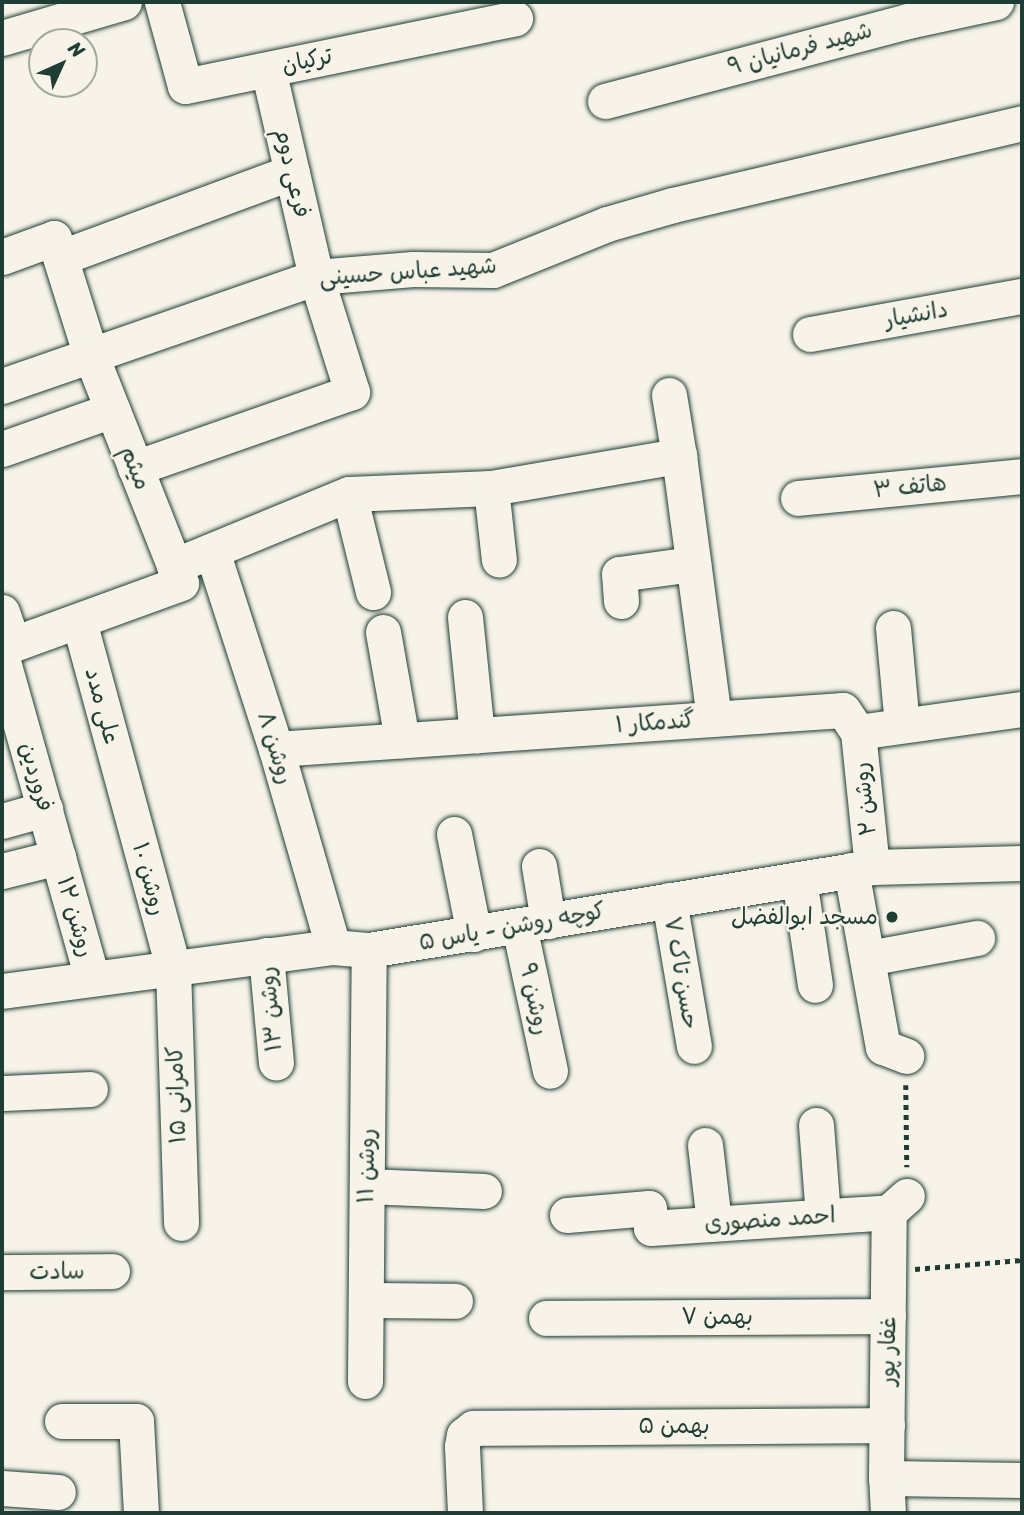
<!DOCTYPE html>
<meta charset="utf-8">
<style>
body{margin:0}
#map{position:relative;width:1024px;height:1515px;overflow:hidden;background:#f7f3e8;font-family:Sriracha,"Playpen Sans Arabic",sans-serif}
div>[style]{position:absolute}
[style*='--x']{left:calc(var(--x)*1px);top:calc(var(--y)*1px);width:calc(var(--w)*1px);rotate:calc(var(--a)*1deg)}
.path>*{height:4.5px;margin-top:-2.25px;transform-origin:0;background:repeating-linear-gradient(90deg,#1f3d34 0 5px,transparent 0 10px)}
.roads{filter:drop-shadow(0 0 2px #1f3d34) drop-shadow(0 0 2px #1f3d34)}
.minor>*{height:35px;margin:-17.5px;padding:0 17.5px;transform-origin:17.5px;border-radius:17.5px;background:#f7f3e8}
.dots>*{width:19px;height:19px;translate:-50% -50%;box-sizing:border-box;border:4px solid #f7f3e8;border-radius:50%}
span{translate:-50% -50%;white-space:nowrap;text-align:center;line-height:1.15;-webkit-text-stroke:5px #f7f3e8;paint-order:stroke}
.street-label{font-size:23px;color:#1f3d34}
.poi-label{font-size:23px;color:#1f3d34}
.right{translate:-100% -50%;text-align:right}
.frame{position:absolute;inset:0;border:4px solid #1f3d34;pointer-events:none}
.north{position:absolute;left:28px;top:28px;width:70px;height:70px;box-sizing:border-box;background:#f7f3e8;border:2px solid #a1aaa0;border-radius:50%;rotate:45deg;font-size:19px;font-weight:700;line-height:28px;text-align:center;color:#1f3d34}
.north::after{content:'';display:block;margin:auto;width:24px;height:32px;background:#1f3d34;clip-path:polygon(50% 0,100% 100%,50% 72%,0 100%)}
</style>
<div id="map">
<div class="path">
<i style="--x:906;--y:1085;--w:82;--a:89.3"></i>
<i style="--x:915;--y:1269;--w:107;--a:-4.8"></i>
</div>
<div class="roads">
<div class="minor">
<i style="--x:162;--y:2;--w:87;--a:74.7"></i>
<i style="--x:185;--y:86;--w:337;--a:-11.6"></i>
<i style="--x:2;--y:38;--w:127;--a:-16.4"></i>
<i style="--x:605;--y:101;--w:313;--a:-14.8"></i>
<i style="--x:908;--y:21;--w:90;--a:-12.2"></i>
<i style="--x:2;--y:257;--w:55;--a:-20.1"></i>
<i style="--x:54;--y:238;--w:121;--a:72.6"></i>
<i style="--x:90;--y:353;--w:247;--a:68.4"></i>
<i style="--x:181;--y:583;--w:190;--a:160"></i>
<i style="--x:62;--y:257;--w:245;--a:-20.3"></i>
<i style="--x:810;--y:334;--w:215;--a:-10.2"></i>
<i style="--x:2;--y:386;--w:332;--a:-19.1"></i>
<i style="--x:316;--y:277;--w:97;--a:-4.7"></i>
<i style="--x:413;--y:269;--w:80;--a:0.7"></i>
<i style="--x:493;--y:270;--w:123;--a:-22"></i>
<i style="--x:607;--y:224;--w:69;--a:-16.1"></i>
<i style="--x:673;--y:205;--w:359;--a:-13.2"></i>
<i style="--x:669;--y:395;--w:62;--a:80.7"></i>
<i style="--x:2;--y:449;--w:117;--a:-19.5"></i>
<i style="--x:135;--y:468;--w:230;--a:-19.3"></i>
<i style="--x:352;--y:392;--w:121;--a:-107.4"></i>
<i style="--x:316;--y:277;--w:213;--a:-103"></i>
<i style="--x:491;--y:488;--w:72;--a:83.7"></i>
<i style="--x:349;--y:494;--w:101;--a:76.2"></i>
<i style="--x:798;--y:498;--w:225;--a:-5.6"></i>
<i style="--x:212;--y:551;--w:208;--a:72.1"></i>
<i style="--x:276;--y:749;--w:206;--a:73.9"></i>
<i style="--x:174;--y:566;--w:189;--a:-22.4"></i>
<i style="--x:349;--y:494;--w:142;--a:-2.4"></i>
<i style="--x:491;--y:488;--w:191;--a:-9.7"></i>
<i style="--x:679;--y:456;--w:265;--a:82.4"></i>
<i style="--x:621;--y:601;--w:27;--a:-94"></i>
<i style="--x:619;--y:574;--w:75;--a:-7.7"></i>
<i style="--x:2;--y:612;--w:34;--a:71"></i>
<i style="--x:465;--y:617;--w:119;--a:84.2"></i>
<i style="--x:79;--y:621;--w:359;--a:74.8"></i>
<i style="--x:173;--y:967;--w:256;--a:88.2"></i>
<i style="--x:893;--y:628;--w:97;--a:84.7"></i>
<i style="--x:383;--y:632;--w:110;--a:80"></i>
<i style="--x:2;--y:658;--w:332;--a:74.3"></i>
<i style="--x:858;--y:732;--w:136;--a:84.1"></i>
<i style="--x:276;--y:749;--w:568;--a:-3.93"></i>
<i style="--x:843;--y:710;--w:27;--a:56"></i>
<i style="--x:858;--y:732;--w:166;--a:-8"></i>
<i style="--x:2;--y:821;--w:45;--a:-15.6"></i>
<i style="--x:454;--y:834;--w:102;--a:78.7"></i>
<i style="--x:539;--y:866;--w:56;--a:80.7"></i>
<i style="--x:851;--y:870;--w:180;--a:79.8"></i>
<i style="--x:883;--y:1047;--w:25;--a:21"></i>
<i style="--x:2;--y:871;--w:58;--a:-14"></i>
<i style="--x:799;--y:879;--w:107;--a:81.4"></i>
<i style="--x:669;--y:900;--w:148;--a:80.3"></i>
<i style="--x:519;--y:926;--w:148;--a:77.9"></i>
<i style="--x:266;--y:955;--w:108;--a:84.7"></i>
<i style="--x:868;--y:958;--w:111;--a:-10.4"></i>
<i style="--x:2;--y:991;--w:334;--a:-7.6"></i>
<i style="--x:333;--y:947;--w:36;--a:5"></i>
<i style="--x:369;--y:950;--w:510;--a:-9.37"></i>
<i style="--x:872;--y:867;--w:150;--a:-1.5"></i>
<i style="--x:2;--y:1093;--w:88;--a:-2.6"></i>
<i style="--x:816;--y:1125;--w:91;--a:85.6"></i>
<i style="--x:705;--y:1145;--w:79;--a:83.4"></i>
<i style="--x:367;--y:1186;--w:117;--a:2.4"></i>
<i style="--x:567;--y:1215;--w:82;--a:-4.9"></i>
<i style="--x:649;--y:1208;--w:20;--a:84"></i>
<i style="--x:651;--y:1228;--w:239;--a:-3.8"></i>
<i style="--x:2;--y:1272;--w:110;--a:-0.5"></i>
<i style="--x:366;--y:1300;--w:89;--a:0.6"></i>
<i style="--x:546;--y:1318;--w:342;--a:-0.3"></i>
<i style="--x:365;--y:1381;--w:431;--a:-89.5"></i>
<i style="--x:62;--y:1421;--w:74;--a:0"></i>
<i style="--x:136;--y:1421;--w:92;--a:86.9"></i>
<i style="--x:886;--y:1478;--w:136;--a:0.8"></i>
<i style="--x:2;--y:1488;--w:56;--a:4.1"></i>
<i style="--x:465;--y:1513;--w:67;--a:-92.6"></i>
<i style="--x:462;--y:1446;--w:11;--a:-80"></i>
<i style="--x:464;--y:1435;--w:11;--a:-38"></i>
<i style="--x:473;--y:1428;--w:414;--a:-0.4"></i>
<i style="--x:888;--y:1513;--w:35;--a:-93"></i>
<i style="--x:886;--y:1478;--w:266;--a:-89.4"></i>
<i style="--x:889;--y:1212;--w:24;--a:-42"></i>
</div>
</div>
<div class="dots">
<i style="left:892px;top:917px;background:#1f3d34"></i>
</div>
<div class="street-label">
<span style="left:800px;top:49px;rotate:-15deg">شهید فرمانیان ۹</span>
<span style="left:307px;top:61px;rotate:-12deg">ترکیان</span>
<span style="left:292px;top:173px;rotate:77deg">فرعی دوم</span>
<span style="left:408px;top:272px;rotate:-4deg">شهید عباس حسینی</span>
<span style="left:916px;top:315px;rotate:-10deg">دانشیار</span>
<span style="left:135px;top:468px;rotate:68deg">میثم</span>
<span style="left:910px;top:487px;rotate:-6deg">هاتف ۳</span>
<span style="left:102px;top:706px;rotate:75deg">علی مدد</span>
<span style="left:655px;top:723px;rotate:-4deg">گندمکار ۱</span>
<span style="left:275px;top:748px;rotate:73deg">روشن ۸</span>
<span style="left:36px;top:777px;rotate:74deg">فروردین</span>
<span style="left:865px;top:799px;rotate:-96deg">روشن ۲</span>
<span style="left:149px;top:879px;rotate:75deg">روشن ۱۰</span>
<span style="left:75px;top:917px;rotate:74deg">روشن ۱۲</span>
<span style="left:512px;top:927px;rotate:-10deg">کوچه روشن - یاس ۵</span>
<span style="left:681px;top:973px;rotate:80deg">حسن تاک ۷</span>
<span style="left:534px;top:999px;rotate:78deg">روشن ۹</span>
<span style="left:271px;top:1009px;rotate:-95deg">روشن ۱۳</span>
<span style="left:177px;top:1095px;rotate:-92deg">کامرانی ۱۵</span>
<span style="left:367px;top:1166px;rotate:-89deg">روشن ۱۱</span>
<span style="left:770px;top:1220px;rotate:-4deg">احمد منصوری</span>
<span style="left:57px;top:1272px;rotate:-1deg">سادت</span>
<span style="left:717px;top:1317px">بهمن ۷</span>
<span style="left:888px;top:1351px;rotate:-89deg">غفار پور</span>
<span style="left:674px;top:1426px">بهمن ۵</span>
</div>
<div class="poi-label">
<span class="right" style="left:878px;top:917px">مسجد ابوالفضل</span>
</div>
<div class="frame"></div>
<div class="north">N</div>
</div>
